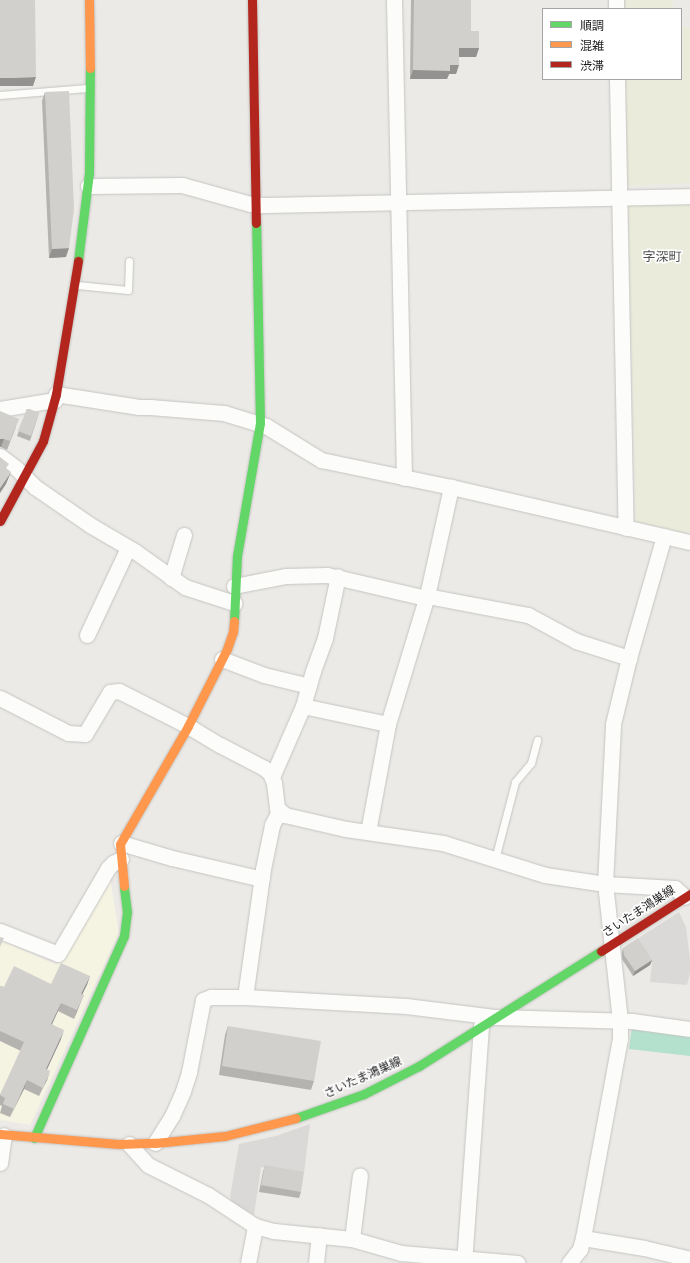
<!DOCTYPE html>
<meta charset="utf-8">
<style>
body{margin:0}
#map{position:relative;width:690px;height:1263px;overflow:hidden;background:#eceae6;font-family:"Asap Condensed","Noto Sans JP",sans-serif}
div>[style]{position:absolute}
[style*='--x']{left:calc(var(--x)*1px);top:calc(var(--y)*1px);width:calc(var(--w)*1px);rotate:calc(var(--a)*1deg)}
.education>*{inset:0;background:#f5f4e2}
.religious>*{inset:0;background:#dad9d7}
.farmland>*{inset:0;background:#eaebda}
.pitch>*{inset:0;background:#b4e0ce}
.roads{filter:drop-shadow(0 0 1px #c4c4c2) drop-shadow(0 0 1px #c4c4c2)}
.lane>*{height:7px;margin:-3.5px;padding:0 3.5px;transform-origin:3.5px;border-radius:3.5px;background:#fcfcfb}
.street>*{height:15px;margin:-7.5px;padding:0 7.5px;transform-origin:7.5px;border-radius:7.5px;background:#fcfcfb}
.fast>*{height:9px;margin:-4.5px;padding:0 4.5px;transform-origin:4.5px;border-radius:4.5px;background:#63d668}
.slow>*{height:9px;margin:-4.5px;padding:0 4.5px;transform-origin:4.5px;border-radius:4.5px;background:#ff974d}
.jam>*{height:9px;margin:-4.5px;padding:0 4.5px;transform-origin:4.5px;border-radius:4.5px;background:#b3261e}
.wall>*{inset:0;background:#b5b3b0}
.shaded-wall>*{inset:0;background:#939290}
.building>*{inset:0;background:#d2d0cd}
span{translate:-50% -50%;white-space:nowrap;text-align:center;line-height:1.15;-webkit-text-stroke:3px #fff;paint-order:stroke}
.street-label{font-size:12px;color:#1d1d1d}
.neighbourhood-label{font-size:13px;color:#505050}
.legend{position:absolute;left:542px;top:8px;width:140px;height:72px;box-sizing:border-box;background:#fff;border:1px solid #a5a5a5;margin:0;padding:5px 7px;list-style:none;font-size:12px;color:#1d1d1d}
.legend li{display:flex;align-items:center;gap:8px;height:20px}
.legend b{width:20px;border:1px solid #a5a5a5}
</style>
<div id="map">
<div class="education">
<i style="clip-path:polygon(109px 872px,119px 933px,30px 1125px,0 1120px,0 940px,57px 965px)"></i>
</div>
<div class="religious">
<i style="clip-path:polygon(679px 912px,686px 927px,690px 959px,690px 973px,687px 985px,650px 982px,652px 964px,637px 939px)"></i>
<i style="clip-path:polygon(310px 1124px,304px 1173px,261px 1167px,254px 1215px,232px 1202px,230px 1197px,239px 1144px,276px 1136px)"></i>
</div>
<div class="farmland">
<i style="clip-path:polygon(621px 0,672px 0,673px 9px,622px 9px)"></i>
<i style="clip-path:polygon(681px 27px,690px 27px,690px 183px,625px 186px,623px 79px,681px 79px)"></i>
<i style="clip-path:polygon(690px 205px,690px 534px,636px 521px,628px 206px)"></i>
</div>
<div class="pitch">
<i style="clip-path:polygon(632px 1026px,690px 1033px,690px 1056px,629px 1049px)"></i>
</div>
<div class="roads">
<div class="lane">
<i style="--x:0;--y:95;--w:87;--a:-4.6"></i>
<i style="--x:77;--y:285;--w:51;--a:5.6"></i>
<i style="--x:128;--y:290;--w:29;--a:-88"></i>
<i style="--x:495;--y:859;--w:80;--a:-75.4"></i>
<i style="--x:515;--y:782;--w:25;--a:-50"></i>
<i style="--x:531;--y:763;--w:24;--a:-75"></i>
</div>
<div class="street">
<i style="--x:394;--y:0;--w:478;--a:88.8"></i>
<i style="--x:616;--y:0;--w:9;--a:90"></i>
<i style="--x:617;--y:79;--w:449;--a:88.9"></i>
<i style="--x:88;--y:186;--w:94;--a:-0.6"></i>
<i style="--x:182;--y:185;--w:71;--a:15.6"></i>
<i style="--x:250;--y:204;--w:12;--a:5"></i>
<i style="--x:262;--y:205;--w:428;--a:-1.2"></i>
<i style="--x:56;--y:394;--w:84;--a:8.9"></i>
<i style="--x:139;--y:407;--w:11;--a:0"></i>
<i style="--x:150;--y:407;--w:74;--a:4.6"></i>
<i style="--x:224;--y:413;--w:44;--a:17.2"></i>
<i style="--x:266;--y:426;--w:65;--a:31.7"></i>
<i style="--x:321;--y:460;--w:133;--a:11.7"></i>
<i style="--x:451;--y:487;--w:245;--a:13"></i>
<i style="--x:0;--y:409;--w:56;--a:-9.3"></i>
<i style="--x:0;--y:456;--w:20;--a:37"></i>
<i style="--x:16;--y:468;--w:27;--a:45"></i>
<i style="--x:35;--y:487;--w:67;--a:34.6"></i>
<i style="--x:90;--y:525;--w:53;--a:30.4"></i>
<i style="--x:136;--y:552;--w:60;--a:35.5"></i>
<i style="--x:185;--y:587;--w:52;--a:18.1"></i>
<i style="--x:171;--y:578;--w:45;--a:-73.2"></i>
<i style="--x:234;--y:586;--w:53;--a:-10.9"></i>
<i style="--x:286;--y:576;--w:41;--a:-1.4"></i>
<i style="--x:327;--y:575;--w:102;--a:13.1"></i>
<i style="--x:427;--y:596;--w:103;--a:10.7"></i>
<i style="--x:528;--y:615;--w:55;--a:28.4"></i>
<i style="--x:576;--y:641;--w:56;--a:17.8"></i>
<i style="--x:87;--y:635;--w:96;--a:-64.8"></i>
<i style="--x:222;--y:659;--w:45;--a:20.9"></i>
<i style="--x:264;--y:675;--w:46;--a:13.7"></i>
<i style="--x:0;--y:698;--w:76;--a:27.2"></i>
<i style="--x:68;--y:733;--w:17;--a:3"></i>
<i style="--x:85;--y:734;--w:49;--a:-59.2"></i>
<i style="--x:110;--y:692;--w:9;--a:-6"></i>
<i style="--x:119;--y:691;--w:77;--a:26.9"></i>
<i style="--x:188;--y:726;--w:37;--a:31"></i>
<i style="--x:220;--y:745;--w:50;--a:27.6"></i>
<i style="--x:264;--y:768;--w:8;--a:40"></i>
<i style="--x:270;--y:773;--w:11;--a:68"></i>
<i style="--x:274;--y:783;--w:25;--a:83"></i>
<i style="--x:277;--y:808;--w:11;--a:41"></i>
<i style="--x:285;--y:815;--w:63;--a:12.9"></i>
<i style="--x:346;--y:829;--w:98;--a:8.2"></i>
<i style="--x:443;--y:843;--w:107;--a:17.4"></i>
<i style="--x:545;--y:875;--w:61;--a:8.5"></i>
<i style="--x:605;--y:884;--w:70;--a:3.3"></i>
<i style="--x:675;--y:888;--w:13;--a:42"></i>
<i style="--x:303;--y:706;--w:87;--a:12"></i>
<i style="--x:272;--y:777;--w:77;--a:-66.4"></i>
<i style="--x:303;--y:706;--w:36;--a:-74"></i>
<i style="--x:313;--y:671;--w:35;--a:-70"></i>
<i style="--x:325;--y:638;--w:63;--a:-78.2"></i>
<i style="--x:368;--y:832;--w:110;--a:-79.5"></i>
<i style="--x:388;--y:724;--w:134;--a:-73.1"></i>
<i style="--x:427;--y:596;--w:112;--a:-77.6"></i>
<i style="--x:121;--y:843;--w:53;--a:16.4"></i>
<i style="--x:172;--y:858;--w:92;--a:13.1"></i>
<i style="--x:0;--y:931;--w:62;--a:21.6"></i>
<i style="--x:58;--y:954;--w:99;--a:-59.8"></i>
<i style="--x:108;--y:868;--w:7;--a:-45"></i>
<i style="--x:113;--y:863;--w:9;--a:-27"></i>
<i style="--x:245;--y:997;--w:161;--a:3.2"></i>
<i style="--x:406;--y:1006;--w:91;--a:7"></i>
<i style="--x:496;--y:1017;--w:136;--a:1.7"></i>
<i style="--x:632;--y:1021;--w:59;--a:7.9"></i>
<i style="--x:155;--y:1143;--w:32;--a:-58"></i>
<i style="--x:172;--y:1116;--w:27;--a:-66"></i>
<i style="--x:183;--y:1091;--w:20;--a:-72"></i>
<i style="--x:189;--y:1072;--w:73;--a:-79"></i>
<i style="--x:203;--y:1000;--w:9;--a:-21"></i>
<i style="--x:211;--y:997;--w:34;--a:0"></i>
<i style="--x:245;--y:997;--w:129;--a:-82"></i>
<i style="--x:263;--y:869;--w:45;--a:-78.4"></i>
<i style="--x:272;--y:825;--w:16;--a:-63"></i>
<i style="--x:129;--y:1144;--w:28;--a:48"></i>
<i style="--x:148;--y:1165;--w:67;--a:26.6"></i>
<i style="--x:208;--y:1195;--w:56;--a:33.4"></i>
<i style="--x:255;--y:1226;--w:20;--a:15"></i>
<i style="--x:274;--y:1231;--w:78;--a:5.9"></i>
<i style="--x:352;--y:1239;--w:51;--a:15.9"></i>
<i style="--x:401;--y:1253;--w:117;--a:4.9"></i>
<i style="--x:0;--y:1163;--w:28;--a:-82"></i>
<i style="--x:583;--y:1238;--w:202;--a:-79.5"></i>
<i style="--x:620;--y:1039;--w:18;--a:-90"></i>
<i style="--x:620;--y:1021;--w:138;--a:-96.2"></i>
<i style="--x:605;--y:884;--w:160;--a:-87.1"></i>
<i style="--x:613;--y:724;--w:68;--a:-76.4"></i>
<i style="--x:629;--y:658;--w:127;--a:-74"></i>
<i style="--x:352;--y:1239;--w:64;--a:-82.9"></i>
<i style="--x:248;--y:1263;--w:38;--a:-79"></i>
<i style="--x:316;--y:1263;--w:28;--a:-84"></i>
<i style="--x:464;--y:1263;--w:238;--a:-85.9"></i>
<i style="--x:569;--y:1263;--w:18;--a:-52"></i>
<i style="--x:580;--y:1249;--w:11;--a:-75"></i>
<i style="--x:583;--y:1238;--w:62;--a:9.3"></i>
<i style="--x:644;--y:1248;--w:47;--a:13.4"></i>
</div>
<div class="fast">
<i style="--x:78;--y:261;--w:89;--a:-82.9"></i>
<i style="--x:89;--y:173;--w:105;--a:-89.5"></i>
<i style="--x:234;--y:621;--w:65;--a:-87.4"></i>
<i style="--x:237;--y:556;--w:135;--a:-80.2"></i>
<i style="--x:260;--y:423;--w:200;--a:-91.1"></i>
<i style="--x:296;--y:1118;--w:72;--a:-19.4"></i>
<i style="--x:364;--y:1094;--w:62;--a:-27"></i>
<i style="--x:419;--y:1066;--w:215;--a:-32.3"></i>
<i style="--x:34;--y:1138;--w:221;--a:-66"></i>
<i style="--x:124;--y:936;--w:24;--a:-83"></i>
<i style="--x:127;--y:912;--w:26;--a:-97"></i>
</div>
<div class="slow">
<i style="--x:89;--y:0;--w:68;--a:89.2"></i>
<i style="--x:124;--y:886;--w:42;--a:-95.4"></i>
<i style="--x:120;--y:844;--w:136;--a:-60"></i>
<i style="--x:188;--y:726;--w:86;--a:-63.1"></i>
<i style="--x:227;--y:649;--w:18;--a:-71"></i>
<i style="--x:233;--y:632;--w:11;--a:-85"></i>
<i style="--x:0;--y:1134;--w:119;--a:4.8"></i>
<i style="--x:119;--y:1144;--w:36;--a:-2"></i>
<i style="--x:155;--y:1143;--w:70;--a:-5.7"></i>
<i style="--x:225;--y:1136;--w:73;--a:-14.2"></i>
</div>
<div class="jam">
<i style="--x:252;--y:0;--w:223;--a:89"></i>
<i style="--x:0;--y:521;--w:91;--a:-61.7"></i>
<i style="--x:43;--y:441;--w:49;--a:-74.5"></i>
<i style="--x:56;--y:394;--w:135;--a:-80.6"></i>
<i style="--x:601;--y:951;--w:106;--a:-32.6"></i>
</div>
</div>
<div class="wall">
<i style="clip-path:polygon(411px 0,471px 0,471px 31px,479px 48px,476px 57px,459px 57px,456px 74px,449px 74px,447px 79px,410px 79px)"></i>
<i style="clip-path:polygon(45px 92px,66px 257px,49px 258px,42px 101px)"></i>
<i style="clip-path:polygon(27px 409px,39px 413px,30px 441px,17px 436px)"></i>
<i style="clip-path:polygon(0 411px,16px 427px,7px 450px,1px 447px,0 447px)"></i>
<i style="clip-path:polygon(623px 948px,652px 960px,650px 965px,633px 976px,622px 959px,622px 952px)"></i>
<i style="clip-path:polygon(90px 976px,82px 995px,84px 995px,80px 1004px,74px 1019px,58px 1011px,52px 1024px,61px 1039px,47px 1069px,47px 1080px,39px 1096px,24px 1089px,10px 1117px,0 1113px,2px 1106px,0 1105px,0 1095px,21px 1051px,0 1041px,0 986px,4px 987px,51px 984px)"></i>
<i style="clip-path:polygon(228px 1026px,314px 1081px,311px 1090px,219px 1075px,225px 1035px)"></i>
<i style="clip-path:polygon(265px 1165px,301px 1192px,299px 1198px,259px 1192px,263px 1172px)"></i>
</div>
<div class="shaded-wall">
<i style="clip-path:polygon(459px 48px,479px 48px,476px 57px,456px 57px)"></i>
<i style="clip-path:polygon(450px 65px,459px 65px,456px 74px,449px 74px,447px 79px,410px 79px,413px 70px)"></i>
<i style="clip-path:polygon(36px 77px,33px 86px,0 86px,0 78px)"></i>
<i style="clip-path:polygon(69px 248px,66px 257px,49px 258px,52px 249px)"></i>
<i style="clip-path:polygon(0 439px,4px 439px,1px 447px,0 447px)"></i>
<i style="clip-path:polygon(11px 472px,6px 484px,0 493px,0 488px)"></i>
<i style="clip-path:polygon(652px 960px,650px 965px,633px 976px,635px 971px)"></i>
<i style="clip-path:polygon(90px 976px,87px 985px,78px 1003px,81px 994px)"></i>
<i style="clip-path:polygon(84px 995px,80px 1004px,74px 1019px,77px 1010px)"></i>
<i style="clip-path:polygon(61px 1003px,58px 1011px,48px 1033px,51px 1024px)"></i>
<i style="clip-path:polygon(64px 1030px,61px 1039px,43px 1078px,46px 1069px)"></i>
<i style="clip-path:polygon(50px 1071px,47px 1080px,39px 1096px,43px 1088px)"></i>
<i style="clip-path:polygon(27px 1080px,24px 1089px,10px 1117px,14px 1109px)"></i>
</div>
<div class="building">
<i style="clip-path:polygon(0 0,35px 0,36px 77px,0 78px)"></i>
<i style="clip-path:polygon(414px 0,471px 0,471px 31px,479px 31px,479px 48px,459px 48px,459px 65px,450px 65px,450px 71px,413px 70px)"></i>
<i style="clip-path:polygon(69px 91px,74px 209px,69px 248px,52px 249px,45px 92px)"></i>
<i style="clip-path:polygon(27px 409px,30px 409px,39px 413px,31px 436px,18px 431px)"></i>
<i style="clip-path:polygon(0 411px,19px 419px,10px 441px,4px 439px,0 439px)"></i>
<i style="clip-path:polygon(0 457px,9px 464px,6px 468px,11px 472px,0 488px)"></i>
<i style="clip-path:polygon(0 937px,4px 938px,0 947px)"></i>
<i style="clip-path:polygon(638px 938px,652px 960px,635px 971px,624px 955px,623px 948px)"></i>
<i style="clip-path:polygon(61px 963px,90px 976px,81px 994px,84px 995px,77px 1010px,61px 1003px,51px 1024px,64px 1030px,46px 1069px,50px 1071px,43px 1088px,27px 1080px,14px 1109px,3px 1104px,5px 1098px,0 1095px,24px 1042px,0 1031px,0 986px,4px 987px,14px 966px,51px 984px)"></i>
<i style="clip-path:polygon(228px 1026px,321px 1041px,314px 1081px,222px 1066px)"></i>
<i style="clip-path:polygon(265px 1165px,304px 1172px,301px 1192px,261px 1185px)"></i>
</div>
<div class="street-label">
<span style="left:639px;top:912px;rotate:-33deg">さいたま鴻巣線</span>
<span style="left:363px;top:1078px;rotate:-24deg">さいたま鴻巣線</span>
</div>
<div class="neighbourhood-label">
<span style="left:662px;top:257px">字深町</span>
</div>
<ul class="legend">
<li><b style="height:5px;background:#63d668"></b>順調</li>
<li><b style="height:5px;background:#ff974d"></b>混雑</li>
<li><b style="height:5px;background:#b3261e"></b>渋滞</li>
</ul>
</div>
